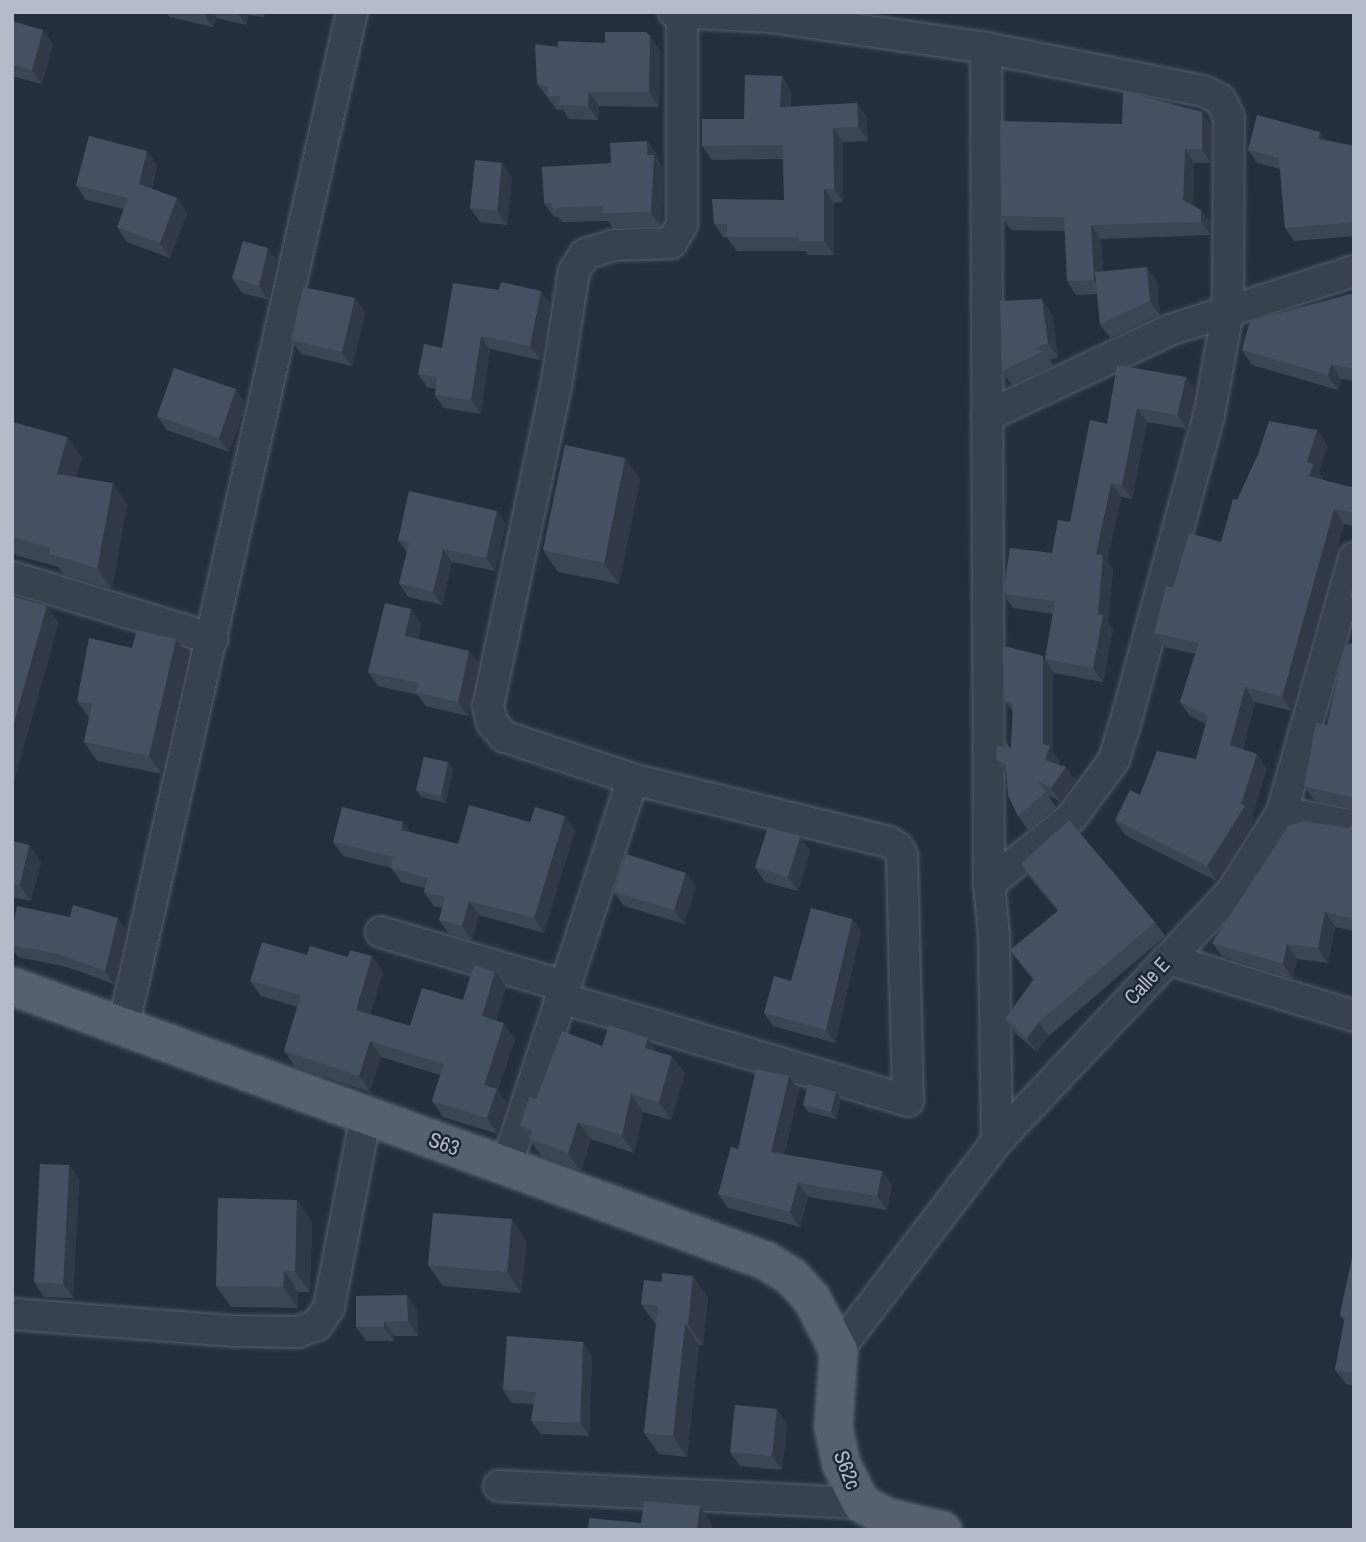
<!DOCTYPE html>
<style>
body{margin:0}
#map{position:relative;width:1366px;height:1542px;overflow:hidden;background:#242f3e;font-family:"Archivo Narrow",sans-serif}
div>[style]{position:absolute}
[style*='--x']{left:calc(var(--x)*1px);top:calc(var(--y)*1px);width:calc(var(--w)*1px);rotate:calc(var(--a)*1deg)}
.roads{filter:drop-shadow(0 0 2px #565f6c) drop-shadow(0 0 2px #565f6c)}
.minor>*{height:30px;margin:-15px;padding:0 15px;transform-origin:15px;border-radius:15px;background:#38414e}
.major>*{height:37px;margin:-18.5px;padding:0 18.5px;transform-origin:18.5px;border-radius:18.5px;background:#56606e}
.wall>*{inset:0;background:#3b4654}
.shaded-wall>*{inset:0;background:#303945}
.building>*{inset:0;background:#455162}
span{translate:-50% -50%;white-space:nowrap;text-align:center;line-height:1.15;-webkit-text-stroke:5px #1d2633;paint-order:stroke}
.street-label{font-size:21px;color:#b4bcc9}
.frame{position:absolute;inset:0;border:14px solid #b4bcc9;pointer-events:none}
</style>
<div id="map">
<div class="roads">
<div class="minor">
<i style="--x:674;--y:12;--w:97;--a:3"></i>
<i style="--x:771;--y:17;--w:217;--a:8.2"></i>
<i style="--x:986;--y:48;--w:222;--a:11.2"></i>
<i style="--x:1204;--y:91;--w:19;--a:28"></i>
<i style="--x:1221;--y:100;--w:19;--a:65"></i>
<i style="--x:1229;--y:117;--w:194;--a:90.3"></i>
<i style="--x:1228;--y:311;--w:106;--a:100.4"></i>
<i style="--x:1209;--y:415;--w:323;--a:105.2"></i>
<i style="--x:1124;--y:727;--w:34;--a:107"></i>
<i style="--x:1114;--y:760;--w:72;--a:126.6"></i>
<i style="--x:1071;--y:818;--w:105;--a:141.2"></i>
<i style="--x:986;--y:48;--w:836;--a:89.79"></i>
<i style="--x:989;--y:884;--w:51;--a:84.4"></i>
<i style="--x:994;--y:935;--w:206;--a:89.2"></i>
<i style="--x:987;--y:416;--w:202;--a:-25.2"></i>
<i style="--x:1170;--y:330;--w:193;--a:-17.8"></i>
<i style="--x:12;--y:577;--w:210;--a:17.1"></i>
<i style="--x:1282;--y:812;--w:73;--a:11"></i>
<i style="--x:381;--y:932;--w:191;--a:16.4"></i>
<i style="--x:1168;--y:959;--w:195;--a:17"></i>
<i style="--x:561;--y:998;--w:362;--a:16.5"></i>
<i style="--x:908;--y:1101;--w:246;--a:-91.4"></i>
<i style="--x:902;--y:855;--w:8;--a:-120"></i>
<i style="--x:898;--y:848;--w:11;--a:-146"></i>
<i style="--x:889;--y:842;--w:264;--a:-166.2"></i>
<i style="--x:633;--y:779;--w:135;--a:-161.8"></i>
<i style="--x:505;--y:737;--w:19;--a:-133"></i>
<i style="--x:492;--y:723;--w:17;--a:-103"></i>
<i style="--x:488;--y:706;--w:326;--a:-78"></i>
<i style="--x:556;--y:387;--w:117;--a:-81.2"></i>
<i style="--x:574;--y:271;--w:20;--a:-57"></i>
<i style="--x:585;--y:254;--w:30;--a:-17"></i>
<i style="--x:614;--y:245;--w:57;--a:-2"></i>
<i style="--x:671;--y:243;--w:21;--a:-59"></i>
<i style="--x:682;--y:225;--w:213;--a:-90"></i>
<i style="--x:123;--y:1028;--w:1041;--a:-77.3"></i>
<i style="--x:506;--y:1167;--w:408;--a:-71.9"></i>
<i style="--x:12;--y:1314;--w:223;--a:4.4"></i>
<i style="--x:234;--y:1331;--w:64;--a:0.9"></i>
<i style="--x:298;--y:1332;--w:20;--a:-20"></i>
<i style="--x:317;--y:1325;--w:22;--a:-56"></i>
<i style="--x:329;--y:1307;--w:196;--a:-79.1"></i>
<i style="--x:838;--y:1350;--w:263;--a:-52.7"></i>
<i style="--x:997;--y:1141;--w:340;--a:-46.7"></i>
<i style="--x:1230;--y:894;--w:97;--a:-57.6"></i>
<i style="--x:1282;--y:812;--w:264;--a:-74.2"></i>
<i style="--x:499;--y:1486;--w:362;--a:2.7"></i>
</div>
<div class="major">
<i style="--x:12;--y:986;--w:801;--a:20"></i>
<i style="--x:765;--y:1260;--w:31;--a:32"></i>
<i style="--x:791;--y:1276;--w:30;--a:48"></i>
<i style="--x:811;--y:1298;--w:59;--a:62.6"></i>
<i style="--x:838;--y:1350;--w:77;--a:93.7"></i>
<i style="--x:833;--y:1427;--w:38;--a:78"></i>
<i style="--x:841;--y:1464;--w:44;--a:62.9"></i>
<i style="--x:861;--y:1503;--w:30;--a:28"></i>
<i style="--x:887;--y:1517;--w:57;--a:13.3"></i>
</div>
</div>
<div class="wall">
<i style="clip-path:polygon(166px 12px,265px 12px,264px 17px,248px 15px,246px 25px,217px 18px,213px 27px,169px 17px)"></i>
<i style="clip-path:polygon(12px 21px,53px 44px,42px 84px,12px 76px)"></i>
<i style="clip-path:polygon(558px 47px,660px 50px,659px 107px,599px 106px,598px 120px,569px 119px,563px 110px,557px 110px,537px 84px)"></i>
<i style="clip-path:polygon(791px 90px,791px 107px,857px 103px,866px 116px,868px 141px,843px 142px,843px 202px,834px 203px,834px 255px,808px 255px,806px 251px,737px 251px,727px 238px,723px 237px,714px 224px,784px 200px,783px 159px,712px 160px,702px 146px,744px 119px)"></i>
<i style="clip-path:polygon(1211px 126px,1211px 163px,1194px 163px,1193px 205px,1201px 210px,1211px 224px,1211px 235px,1101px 239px,1103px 271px,1157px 281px,1160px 315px,1110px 338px,1100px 324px,1097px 294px,1076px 295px,1067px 281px,1065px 231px,1011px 230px,1001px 216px)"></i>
<i style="clip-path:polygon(1320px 132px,1326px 140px,1354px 146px,1354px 236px,1294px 241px,1285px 228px,1280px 169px,1257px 163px,1248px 150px)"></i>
<i style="clip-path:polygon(647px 141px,657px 155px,657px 159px,664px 169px,661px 226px,613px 228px,608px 221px,562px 222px,558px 217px,554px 217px,544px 203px)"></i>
<i style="clip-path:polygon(157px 165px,152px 189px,177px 198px,187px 213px,170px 258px,127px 242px,117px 227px,124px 209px,86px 200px,76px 185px)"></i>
<i style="clip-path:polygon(512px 177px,507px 225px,480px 222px,470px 208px)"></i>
<i style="clip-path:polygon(278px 262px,269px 300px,242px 293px,232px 278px)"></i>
<i style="clip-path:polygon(499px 290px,541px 291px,551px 305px,540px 360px,490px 349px,481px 414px,444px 408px,435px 395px,436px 389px,427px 387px,418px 374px)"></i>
<i style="clip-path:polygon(1354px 293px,1354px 381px,1341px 379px,1338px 390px,1252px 365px,1242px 350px)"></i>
<i style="clip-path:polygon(355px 298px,365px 313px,352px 366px,301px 354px,291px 340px)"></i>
<i style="clip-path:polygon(1052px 314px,1058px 357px,1050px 360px,1054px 365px,1012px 385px,1002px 371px)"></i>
<i style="clip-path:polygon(1186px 377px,1196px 391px,1187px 429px,1147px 422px,1132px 499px,1121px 497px,1107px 561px,1113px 569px,1108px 622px,1113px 629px,1103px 682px,1054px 673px,1053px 671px,1053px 752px,1060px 761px,1058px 764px,1076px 781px,1061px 802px,1048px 795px,1056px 807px,1028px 830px,1018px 816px,1007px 774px,996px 759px,1006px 748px,1011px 749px,1013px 712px,1005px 701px,1045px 658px,1053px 614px,1013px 608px,1003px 594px,1052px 553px,1070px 522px,1107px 424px)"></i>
<i style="clip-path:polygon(246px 404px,229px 452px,167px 430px,157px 416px)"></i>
<i style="clip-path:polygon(12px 422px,67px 437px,82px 458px,76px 477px,127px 504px,112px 589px,64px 575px,58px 567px,12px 554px)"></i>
<i style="clip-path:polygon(1317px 430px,1327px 445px,1319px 472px,1323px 478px,1322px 480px,1354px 488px,1354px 526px,1344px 524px,1292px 711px,1255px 702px,1243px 749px,1267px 769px,1252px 815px,1256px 821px,1217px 881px,1125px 835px,1115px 820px,1140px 795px,1196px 759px,1206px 724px,1190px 716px,1180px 702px,1195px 654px,1164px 647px,1154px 633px,1173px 588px,1221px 542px,1237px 500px)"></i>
<i style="clip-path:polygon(625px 458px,640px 479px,619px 584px,558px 572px,543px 550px)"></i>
<i style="clip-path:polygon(506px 524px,495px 571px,452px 562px,442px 605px,408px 597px,399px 583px,407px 552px,398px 540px)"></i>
<i style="clip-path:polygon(421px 623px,418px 639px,469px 651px,479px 665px,468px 716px,426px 706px,418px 695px,378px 686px,368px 672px)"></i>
<i style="clip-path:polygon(176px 639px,189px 657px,162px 774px,97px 761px,84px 742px,89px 718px,77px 701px,132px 648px)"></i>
<i style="clip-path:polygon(1354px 643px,1354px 810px,1314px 800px,1304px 786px,1327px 725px)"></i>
<i style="clip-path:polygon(453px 769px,446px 803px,421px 797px,416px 790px)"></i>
<i style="clip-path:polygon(530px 822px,575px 830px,544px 933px,479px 915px,472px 941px,449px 934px,439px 920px,442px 908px,434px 906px,424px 892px,425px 888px,401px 882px,391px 868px,343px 856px,333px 842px,409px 832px,458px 844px)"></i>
<i style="clip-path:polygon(1354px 823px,1354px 931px,1335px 927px,1328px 963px,1297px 959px,1293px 979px,1223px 957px,1212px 943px)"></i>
<i style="clip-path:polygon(800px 837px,810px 851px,798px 891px,765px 882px,755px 867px)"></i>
<i style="clip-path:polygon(12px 841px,29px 845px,41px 862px,31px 901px,12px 897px)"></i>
<i style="clip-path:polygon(1021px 864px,1155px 922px,1165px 936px,1049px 1036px,1037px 1052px,1015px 1033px,1005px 1019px,1033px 980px,1010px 950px,1058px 911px,1031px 879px)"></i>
<i style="clip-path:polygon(696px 887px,684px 924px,624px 906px,614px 892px)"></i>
<i style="clip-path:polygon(852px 919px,861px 932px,835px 1043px,773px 1026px,764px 1013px,791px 981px)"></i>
<i style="clip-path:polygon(12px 929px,127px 931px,114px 984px,67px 967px,18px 957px,12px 948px)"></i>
<i style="clip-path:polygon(307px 955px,383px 972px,370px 1014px,410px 1026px,463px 1000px,495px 972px,506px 987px,496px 1021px,515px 1039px,498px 1090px,508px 1104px,498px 1134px,443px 1117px,432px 1101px,440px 1075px,381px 1057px,370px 1092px,295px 1067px,284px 1051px,297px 1007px,261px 996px,250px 981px)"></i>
<i style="clip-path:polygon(602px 1046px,657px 1051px,685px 1073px,671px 1120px,643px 1112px,634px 1153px,591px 1139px,581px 1171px,542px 1157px,520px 1126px,536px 1099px)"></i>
<i style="clip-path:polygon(789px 1076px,799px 1090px,784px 1155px,882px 1171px,892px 1185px,887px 1210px,808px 1197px,800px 1227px,728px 1208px,718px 1194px,738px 1149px)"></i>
<i style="clip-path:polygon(836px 1092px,841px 1099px,836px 1119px,808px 1112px,803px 1105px)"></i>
<i style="clip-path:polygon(69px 1165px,79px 1180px,73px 1298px,44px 1297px,34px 1282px)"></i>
<i style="clip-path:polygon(312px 1221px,310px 1292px,298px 1292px,298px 1308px,231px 1307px,216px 1286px)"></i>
<i style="clip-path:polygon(527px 1241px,521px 1293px,443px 1286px,428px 1265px)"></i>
<i style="clip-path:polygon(1354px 1248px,1354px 1386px,1346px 1384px,1335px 1370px,1344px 1321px,1340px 1315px)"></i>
<i style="clip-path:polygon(708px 1297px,703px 1345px,699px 1345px,687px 1457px,659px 1454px,644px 1433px,656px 1325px,641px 1304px)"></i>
<i style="clip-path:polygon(417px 1309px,418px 1336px,394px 1336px,394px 1341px,366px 1341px,356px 1327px)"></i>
<i style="clip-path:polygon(592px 1355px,589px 1436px,541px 1434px,531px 1421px,534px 1404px,512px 1403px,503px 1390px)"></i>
<i style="clip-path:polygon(787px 1424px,782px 1470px,740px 1466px,730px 1452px)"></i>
</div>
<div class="shaded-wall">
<i style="clip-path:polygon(203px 12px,213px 12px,217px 18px,213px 27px)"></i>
<i style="clip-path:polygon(237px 12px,246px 12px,248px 15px,246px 25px)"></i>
<i style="clip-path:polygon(43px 30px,53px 44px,42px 84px,32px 70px)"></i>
<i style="clip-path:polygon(650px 36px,660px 50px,659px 107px,649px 92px)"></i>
<i style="clip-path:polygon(782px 76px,791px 90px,790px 121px,780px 107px)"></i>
<i style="clip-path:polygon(589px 92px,599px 106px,598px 120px,588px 106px)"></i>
<i style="clip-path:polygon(857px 103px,866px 116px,868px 141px,858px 127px)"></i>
<i style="clip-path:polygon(1202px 112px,1211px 126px,1211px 163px,1202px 149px)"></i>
<i style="clip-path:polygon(833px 128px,843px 142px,843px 202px,834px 189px)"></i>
<i style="clip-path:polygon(1320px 132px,1330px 146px,1318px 139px)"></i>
<i style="clip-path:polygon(647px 141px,657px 155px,657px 159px,664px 169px,661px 226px,651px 212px)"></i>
<i style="clip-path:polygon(1185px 149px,1194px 163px,1193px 214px,1183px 200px)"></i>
<i style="clip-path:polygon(147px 151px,157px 165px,149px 199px,139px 184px)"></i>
<i style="clip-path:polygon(502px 163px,512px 177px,507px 225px,497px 211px)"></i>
<i style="clip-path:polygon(824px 189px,834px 203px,834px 255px,824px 241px)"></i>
<i style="clip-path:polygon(177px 198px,187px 213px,170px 258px,160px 243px)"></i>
<i style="clip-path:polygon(1201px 210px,1211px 224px,1211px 235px,1201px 222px)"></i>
<i style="clip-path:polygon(1091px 225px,1101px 239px,1104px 294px,1094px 280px)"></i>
<i style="clip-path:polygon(268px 248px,278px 262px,269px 300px,259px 286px)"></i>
<i style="clip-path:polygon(1147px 267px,1157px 281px,1160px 315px,1150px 301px)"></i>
<i style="clip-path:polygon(541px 291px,551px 305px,540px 360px,530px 346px)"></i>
<i style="clip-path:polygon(355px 298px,365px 313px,352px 366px,342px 352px)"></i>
<i style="clip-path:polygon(1042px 299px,1052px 314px,1058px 357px,1048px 343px)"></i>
<i style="clip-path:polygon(481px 336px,490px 349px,481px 414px,471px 400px)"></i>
<i style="clip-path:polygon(1331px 364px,1341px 379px,1338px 390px,1328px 375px)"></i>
<i style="clip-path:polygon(1186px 377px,1196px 391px,1187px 429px,1177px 415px)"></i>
<i style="clip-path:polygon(236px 389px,246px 404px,229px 452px,219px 438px)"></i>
<i style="clip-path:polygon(1137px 408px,1147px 422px,1132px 499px,1122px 485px)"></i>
<i style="clip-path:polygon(1317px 430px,1327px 445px,1319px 472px,1323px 478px,1319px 491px,1309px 476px,1307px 462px)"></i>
<i style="clip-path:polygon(67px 437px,82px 458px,71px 495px,57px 474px)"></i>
<i style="clip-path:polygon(625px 458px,640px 479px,619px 584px,604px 563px)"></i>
<i style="clip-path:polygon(113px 483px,127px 504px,112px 589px,97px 568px)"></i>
<i style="clip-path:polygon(1111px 483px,1121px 497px,1107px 561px,1113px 569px,1108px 622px,1113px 629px,1103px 682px,1093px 668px,1098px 614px,1096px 554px)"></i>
<i style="clip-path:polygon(1334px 509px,1344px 524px,1292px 711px,1282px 697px)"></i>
<i style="clip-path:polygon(497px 511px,506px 524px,495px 571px,486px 558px)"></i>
<i style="clip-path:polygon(443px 549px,452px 562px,442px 605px,433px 592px)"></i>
<i style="clip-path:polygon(47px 606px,59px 623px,13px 785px,12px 730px)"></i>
<i style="clip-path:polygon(411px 609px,421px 623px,415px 650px,405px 636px)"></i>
<i style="clip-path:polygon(176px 639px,189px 657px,162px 774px,149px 756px)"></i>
<i style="clip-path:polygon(469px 651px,479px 665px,468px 716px,458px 702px)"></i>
<i style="clip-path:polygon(1043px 656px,1053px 671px,1053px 752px,1060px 761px,1055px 775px,1045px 760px,1043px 744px)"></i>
<i style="clip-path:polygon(1245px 687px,1255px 702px,1240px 760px,1230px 745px)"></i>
<i style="clip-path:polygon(1257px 754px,1267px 769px,1252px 815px,1256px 821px,1217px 881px,1207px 866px,1241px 804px)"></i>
<i style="clip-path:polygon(448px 762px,453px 769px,446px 803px,441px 796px)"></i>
<i style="clip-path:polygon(1066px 767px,1076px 781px,1061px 802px,1051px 788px)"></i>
<i style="clip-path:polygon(565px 816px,575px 830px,544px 933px,534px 918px)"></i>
<i style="clip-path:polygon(403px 822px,413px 836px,401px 830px)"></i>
<i style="clip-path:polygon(800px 837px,810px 851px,798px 891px,788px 877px)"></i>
<i style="clip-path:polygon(29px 845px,41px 862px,31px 901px,20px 885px)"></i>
<i style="clip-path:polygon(686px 873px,696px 887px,684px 924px,674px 910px)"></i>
<i style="clip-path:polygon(469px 901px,479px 915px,472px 941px,462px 926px)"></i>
<i style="clip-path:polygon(1325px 912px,1335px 927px,1328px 963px,1318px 948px)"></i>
<i style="clip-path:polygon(118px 918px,127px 931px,114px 984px,105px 971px)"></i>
<i style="clip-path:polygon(852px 919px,861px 932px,835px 1043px,826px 1030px)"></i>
<i style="clip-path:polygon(1287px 944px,1297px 959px,1293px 979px,1283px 964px)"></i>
<i style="clip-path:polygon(372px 956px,383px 972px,367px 1026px,356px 1010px)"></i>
<i style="clip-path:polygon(495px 972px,506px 987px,493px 1032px,482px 1016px)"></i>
<i style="clip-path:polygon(1039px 1022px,1049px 1036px,1037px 1052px,1027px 1038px)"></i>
<i style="clip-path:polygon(504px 1023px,515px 1039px,498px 1090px,508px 1104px,498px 1134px,487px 1118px,484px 1085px)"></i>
<i style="clip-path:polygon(648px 1038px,660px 1056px,645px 1048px)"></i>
<i style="clip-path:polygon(370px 1041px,381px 1057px,370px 1092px,359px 1076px)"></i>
<i style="clip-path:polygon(672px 1056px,685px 1073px,671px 1120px,659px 1102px)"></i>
<i style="clip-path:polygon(789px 1076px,799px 1090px,781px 1167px,771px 1152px)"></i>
<i style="clip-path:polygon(836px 1092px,841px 1099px,836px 1119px,831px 1112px)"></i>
<i style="clip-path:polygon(631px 1094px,643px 1112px,634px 1153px,622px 1135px)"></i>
<i style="clip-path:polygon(578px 1122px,591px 1139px,581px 1171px,568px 1153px)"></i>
<i style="clip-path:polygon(69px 1165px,79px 1180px,73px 1298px,63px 1284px)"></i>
<i style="clip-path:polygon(882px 1171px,892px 1185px,887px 1210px,877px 1196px)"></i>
<i style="clip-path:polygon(798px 1183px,808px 1197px,800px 1227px,790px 1212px)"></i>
<i style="clip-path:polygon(297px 1200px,312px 1221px,310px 1292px,295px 1271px)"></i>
<i style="clip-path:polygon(512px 1219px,527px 1241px,521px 1293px,507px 1272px)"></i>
<i style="clip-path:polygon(284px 1271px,298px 1292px,298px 1308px,283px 1287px)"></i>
<i style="clip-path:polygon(693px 1276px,708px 1297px,703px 1345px,688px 1324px)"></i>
<i style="clip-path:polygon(407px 1295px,417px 1309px,418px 1336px,408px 1321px)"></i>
<i style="clip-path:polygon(384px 1322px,394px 1336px,394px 1341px,384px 1327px)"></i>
<i style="clip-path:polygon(685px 1324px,699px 1345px,687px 1457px,673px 1436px)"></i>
<i style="clip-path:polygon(583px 1342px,592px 1355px,589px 1436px,580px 1423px)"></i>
<i style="clip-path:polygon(777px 1409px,787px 1424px,782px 1470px,772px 1456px)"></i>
<i style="clip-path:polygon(700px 1506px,712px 1524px,712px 1530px,697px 1530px)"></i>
</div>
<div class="building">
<i style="clip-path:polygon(12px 21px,43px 30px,32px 70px,12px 64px)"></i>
<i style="clip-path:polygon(605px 32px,646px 32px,650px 36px,649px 92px,589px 92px,588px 106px,559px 105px,560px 96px,547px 96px,548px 87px,537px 84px,535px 44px,558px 47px,558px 41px,605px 43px)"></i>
<i style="clip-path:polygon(745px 75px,782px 76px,780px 107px,857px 103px,858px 127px,833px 128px,834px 189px,824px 189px,824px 241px,799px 241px,799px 237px,727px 237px,727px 224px,714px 224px,712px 199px,784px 200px,783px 145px,702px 146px,702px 119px,744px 119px)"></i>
<i style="clip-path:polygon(1123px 91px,1202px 112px,1202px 149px,1185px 149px,1183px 200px,1201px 210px,1201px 222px,1091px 225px,1094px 280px,1067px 281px,1064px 217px,1001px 216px,1000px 121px,1122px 124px)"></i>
<i style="clip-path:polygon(1257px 115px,1320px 132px,1318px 139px,1354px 146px,1354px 222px,1285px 228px,1279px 158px,1248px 150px)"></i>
<i style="clip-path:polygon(89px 136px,147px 151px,139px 184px,177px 198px,160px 243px,117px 227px,128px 198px,76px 185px)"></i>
<i style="clip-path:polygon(647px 141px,647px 155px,654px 155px,651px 212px,603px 213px,603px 206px,552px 208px,552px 203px,544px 203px,542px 167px,611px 163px,610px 143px)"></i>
<i style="clip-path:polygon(475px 160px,502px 163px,497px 211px,470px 208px)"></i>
<i style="clip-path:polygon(243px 241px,268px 248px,259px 286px,232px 278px)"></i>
<i style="clip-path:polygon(1147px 267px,1150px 301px,1100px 324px,1095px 272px)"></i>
<i style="clip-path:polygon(501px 282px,541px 291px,530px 346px,481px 336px,471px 400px,435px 395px,437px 377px,418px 374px,424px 344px,442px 348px,453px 283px,499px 290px)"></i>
<i style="clip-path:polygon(303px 287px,355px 298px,342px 352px,291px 340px)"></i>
<i style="clip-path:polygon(1354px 293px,1354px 369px,1331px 364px,1328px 375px,1242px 350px,1250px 321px)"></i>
<i style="clip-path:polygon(1042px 299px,1048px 343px,1032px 349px,1044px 351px,1002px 371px,1000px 301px)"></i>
<i style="clip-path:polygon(1117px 365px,1186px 377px,1177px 415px,1137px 408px,1122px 485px,1111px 483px,1096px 554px,1103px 555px,1098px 614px,1103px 615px,1093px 668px,1045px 659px,1055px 601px,1003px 594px,1010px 548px,1052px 553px,1058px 520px,1070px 522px,1090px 420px,1107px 424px)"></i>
<i style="clip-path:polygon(174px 368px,236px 389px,219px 438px,157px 416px)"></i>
<i style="clip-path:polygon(1269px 421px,1317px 430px,1307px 462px,1313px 464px,1309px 476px,1354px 488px,1354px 513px,1334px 509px,1282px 697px,1245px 687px,1230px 745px,1257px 754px,1241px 804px,1245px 806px,1207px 866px,1115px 820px,1130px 790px,1140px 795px,1157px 751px,1196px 759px,1208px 716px,1180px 702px,1199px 643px,1154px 633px,1166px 586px,1173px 588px,1189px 533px,1221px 542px,1233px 499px,1237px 500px,1259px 452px)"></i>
<i style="clip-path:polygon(12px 422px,67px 437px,57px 474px,113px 483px,97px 568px,49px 554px,50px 548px,12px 537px)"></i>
<i style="clip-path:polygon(565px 445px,625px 458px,604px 563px,543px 550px)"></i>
<i style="clip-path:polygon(409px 491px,497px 511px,486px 558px,443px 549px,433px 592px,399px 583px,409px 543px,398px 540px)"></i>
<i style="clip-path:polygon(1354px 579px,1354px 599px,1350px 598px)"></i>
<i style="clip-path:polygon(12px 596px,47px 606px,12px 730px)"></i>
<i style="clip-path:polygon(385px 603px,411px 609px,405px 636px,469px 651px,458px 702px,416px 692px,418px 683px,368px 672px)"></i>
<i style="clip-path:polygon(137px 630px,176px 639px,149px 756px,84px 742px,92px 704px,77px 701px,89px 638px,132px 648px)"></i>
<i style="clip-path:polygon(1354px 643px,1354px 798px,1304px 786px,1316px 723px,1327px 725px,1345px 645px)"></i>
<i style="clip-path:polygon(1004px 646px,1043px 656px,1043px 744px,1050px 746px,1045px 760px,1066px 767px,1051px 788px,1037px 781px,1046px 792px,1018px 816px,1008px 795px,1006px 765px,996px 759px,997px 745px,1006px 748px,1005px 742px,1011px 749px,1013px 704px,1005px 701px)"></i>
<i style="clip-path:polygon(424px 757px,448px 762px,441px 796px,416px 790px)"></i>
<i style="clip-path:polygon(469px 805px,530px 822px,535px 807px,565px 816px,534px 918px,469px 901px,462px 926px,439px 920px,445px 897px,424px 892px,428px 878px,391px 868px,393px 857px,333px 842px,342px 807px,403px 822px,401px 830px,458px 844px)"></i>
<i style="clip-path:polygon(1069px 820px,1155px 922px,1039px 1022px,1027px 1038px,1005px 1019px,1034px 979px,1010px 950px,1059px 910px,1021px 864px)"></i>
<i style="clip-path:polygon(1304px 821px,1349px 828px,1354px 823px,1354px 919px,1325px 912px,1318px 948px,1287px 944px,1283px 964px,1212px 943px,1288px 826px)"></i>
<i style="clip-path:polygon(768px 827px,800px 837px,788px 877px,755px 867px)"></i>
<i style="clip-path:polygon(12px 841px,29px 845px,20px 885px,12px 883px)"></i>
<i style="clip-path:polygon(626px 854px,686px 873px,674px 910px,614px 892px)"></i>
<i style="clip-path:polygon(73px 905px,118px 918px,105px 971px,58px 954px,12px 945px,12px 929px,17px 906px,70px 917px)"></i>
<i style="clip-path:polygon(811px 908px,852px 919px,826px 1030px,764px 1013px,774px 976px,791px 981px)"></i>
<i style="clip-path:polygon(262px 942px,307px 955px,310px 946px,348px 957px,350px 950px,372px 956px,356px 1010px,410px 1026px,422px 988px,463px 1000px,474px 965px,495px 972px,482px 1016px,504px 1023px,484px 1085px,497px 1089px,487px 1118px,432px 1101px,444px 1064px,370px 1041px,359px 1076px,284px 1051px,301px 995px,250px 981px)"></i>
<i style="clip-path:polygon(609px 1025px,648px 1038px,645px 1048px,672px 1056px,659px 1102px,631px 1094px,622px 1135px,578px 1122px,568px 1153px,530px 1139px,532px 1130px,520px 1126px,529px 1097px,536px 1099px,562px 1031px,602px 1046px)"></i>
<i style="clip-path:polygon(756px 1069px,789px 1076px,771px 1152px,882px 1171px,877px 1196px,798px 1183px,790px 1212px,718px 1194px,731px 1147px,738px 1149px)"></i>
<i style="clip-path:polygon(808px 1084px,836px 1092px,831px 1112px,803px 1105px)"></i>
<i style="clip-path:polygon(40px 1164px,69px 1165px,63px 1284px,34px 1282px)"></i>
<i style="clip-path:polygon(218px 1198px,297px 1200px,295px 1271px,284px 1271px,283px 1287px,216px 1286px)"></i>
<i style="clip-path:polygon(433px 1213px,512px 1219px,507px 1272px,428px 1265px)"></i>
<i style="clip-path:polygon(1354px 1248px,1354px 1373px,1335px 1370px,1345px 1317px,1340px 1315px)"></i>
<i style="clip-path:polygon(662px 1273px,693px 1276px,688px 1324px,685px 1324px,673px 1436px,644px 1433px,658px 1306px,641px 1304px,644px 1280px,662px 1282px)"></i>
<i style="clip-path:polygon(407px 1295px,408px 1321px,384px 1322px,384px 1327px,356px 1327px,356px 1296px)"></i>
<i style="clip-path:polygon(507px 1336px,583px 1342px,580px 1423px,531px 1421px,536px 1392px,503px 1390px)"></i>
<i style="clip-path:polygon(735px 1405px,777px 1409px,772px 1456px,730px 1452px)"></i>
<i style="clip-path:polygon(644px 1501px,700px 1506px,697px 1530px,588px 1530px,589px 1518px,641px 1523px)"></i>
</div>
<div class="street-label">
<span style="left:1147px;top:981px;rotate:-47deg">Calle E</span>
<span style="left:444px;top:1144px;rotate:20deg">S63</span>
<span style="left:847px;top:1470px;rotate:69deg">S62c</span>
</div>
<div class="frame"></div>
</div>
